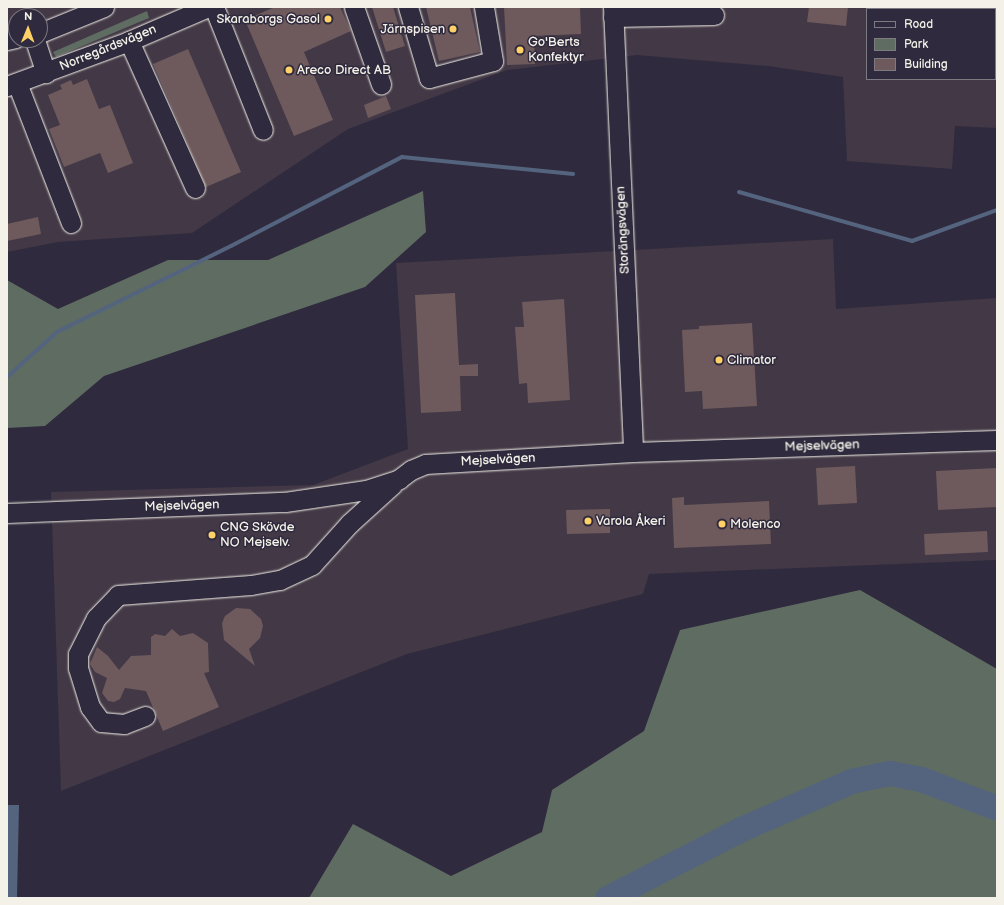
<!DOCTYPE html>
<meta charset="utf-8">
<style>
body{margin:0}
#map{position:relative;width:1004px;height:905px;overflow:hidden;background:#2f2a3d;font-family:"Balsamiq Sans",sans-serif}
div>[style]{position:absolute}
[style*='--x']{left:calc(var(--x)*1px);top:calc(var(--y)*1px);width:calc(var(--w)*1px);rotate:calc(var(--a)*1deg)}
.built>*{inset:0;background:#423846}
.green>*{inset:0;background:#5f6c62}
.water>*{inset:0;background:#54647e}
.stream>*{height:4px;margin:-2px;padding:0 2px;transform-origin:2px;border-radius:2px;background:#54647e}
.river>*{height:25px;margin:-12.5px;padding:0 12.5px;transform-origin:12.5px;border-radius:12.5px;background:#54647e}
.building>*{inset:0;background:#6e5a5c}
.roads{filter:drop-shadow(0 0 1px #f4f1e8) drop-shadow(0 0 1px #f4f1e8)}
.minor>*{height:19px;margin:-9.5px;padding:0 9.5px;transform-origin:9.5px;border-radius:9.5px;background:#2f2a3d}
.dots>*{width:11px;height:11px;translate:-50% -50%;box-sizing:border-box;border:2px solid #2f2a3d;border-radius:50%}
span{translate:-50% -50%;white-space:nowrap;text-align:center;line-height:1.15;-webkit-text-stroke:3px #2f2a3d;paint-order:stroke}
.poi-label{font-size:13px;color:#f4f1e8}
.right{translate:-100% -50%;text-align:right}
.left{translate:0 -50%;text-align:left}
.street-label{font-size:13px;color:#f4f1e8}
.frame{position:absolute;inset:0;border:8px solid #f4f1e8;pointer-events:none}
.legend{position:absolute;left:866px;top:8px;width:130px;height:72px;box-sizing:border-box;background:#2f2a3d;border:1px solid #7e7a81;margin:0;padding:5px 7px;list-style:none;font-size:12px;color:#f4f1e8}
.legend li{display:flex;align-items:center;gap:8px;height:20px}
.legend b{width:20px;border:1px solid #7e7a81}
.north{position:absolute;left:8px;top:8px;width:40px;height:40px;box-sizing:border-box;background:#2f2a3d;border:1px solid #7e7a81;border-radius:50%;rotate:1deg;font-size:11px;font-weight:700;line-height:16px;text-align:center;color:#f4f1e8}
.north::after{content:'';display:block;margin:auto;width:14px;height:18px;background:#ffd166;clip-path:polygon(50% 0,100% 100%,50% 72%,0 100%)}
</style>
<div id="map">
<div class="built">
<i style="clip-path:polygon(evenodd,7px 7px,997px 7px,997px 128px,955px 126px,952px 169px,847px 161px,843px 77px,768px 66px,637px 55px,507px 70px,348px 129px,192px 233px,58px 242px,7px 252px,7px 7px,867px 9px,995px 9px,995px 79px,867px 79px,867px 9px,7px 7px,16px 16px,40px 16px,40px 40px,16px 40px,16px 16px)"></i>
<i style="clip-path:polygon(833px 239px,836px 309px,997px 298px,997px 560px,649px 574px,643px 594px,407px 654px,61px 791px,51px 492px,313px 485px,408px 449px,396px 263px)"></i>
</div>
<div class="green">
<i style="clip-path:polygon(147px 11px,149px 18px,56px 57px,53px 52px)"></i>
<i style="clip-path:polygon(423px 191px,426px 232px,365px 287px,104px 376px,45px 426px,7px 428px,7px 280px,58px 309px,168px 260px,268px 260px)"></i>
<i style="clip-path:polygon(860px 590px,997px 669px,997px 898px,309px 898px,353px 824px,451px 876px,542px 832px,552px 790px,644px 731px,680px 630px)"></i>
</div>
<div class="water">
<i style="clip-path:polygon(7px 805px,19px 805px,17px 898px,7px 898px)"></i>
</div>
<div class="stream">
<i style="--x:739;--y:192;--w:180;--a:15.8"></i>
<i style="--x:912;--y:241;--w:90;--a:-20"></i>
<i style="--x:7;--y:377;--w:67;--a:-42"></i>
<i style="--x:57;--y:332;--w:194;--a:-26.3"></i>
<i style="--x:231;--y:246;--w:193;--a:-27.5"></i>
<i style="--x:402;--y:157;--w:172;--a:5.7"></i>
</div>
<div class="river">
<i style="--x:607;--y:898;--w:151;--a:-27.2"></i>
<i style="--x:741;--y:829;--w:120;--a:-23.6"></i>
<i style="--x:851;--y:781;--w:40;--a:-12"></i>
<i style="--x:890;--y:773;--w:32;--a:11"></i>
<i style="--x:921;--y:779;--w:81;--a:20.9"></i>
</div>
<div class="building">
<i style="clip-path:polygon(275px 7px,340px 7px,351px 31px,304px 52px,333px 120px,294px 136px,245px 20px)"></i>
<i style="clip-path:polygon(372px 7px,393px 7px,405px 46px,386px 52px)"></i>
<i style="clip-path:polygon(426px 7px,470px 7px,480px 52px,439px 61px)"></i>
<i style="clip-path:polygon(504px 7px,580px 7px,581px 34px,534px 36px,535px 64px,507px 65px)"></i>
<i style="clip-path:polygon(809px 7px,848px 7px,846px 26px,807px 22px)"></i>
<i style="clip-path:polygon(188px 49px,241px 172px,206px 187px,153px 64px)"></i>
<i style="clip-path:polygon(87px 79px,99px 109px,110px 105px,133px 163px,108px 173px,100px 153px,64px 167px,49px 129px,60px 125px,48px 95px,62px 89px,60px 85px,71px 80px,73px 85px)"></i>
<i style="clip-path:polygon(386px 96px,391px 109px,368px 118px,364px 105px)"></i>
<i style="clip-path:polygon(38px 217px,41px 234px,7px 241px,7px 224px)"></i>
<i style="clip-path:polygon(455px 293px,459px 365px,478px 364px,478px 376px,460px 376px,461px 411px,421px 413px,415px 295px)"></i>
<i style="clip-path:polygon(564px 299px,570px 400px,528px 403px,527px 383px,519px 384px,515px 327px,524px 327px,522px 302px)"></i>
<i style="clip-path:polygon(752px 323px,757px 406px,703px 409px,702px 391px,685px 392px,682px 330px,699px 329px,699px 326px)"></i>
<i style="clip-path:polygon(855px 466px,857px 503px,818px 505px,816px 468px)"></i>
<i style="clip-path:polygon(997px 468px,997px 507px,938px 510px,936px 471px)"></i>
<i style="clip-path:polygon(684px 497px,684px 505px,769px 501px,771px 544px,674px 548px,672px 498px)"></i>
<i style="clip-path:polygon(610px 509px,610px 533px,567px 534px,566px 510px)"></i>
<i style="clip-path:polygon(987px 531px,988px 552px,925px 555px,924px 534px)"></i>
<i style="clip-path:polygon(236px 608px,250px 609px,261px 619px,263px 626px,260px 638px,249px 649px,255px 666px,224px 640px,222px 623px,225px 616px)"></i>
<i style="clip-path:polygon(172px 629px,180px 636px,193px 633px,208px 643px,209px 672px,204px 673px,219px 707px,163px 731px,146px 691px,125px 688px,120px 699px,114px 702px,108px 701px,102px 693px,107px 678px,95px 672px,90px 664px,97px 647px,108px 656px,119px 670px,131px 656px,151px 655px,151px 637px,155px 634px,165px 636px)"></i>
</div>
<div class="roads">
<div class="minor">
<i style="--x:214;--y:7;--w:132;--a:68.3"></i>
<i style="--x:354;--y:7;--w:82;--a:70.7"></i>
<i style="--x:408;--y:7;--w:74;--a:73.5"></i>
<i style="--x:429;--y:78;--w:66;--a:-14.9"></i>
<i style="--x:493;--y:61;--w:55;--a:-99.5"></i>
<i style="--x:613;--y:7;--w:445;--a:87.4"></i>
<i style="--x:944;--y:9;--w:2;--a:-90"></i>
<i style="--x:613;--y:17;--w:101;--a:-1.1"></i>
<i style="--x:40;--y:33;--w:69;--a:-22.1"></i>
<i style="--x:7;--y:40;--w:9;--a:-13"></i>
<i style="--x:35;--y:40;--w:35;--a:72"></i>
<i style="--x:129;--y:41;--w:161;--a:65.8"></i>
<i style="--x:995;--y:61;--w:2;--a:0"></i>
<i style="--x:17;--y:83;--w:150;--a:68.9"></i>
<i style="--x:7;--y:86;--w:130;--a:-20.2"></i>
<i style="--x:129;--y:41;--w:86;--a:-23.3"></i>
<i style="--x:7;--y:513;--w:278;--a:-2.3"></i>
<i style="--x:285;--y:502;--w:82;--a:-8.4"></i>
<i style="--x:366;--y:490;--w:35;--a:-18"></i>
<i style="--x:399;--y:479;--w:15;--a:-37"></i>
<i style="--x:411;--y:470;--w:15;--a:-23"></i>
<i style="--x:425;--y:464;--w:208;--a:-3.3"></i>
<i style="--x:633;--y:452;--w:364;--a:-1.9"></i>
<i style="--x:145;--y:716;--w:22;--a:159"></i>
<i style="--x:124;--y:724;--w:23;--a:-175"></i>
<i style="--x:101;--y:722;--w:19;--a:-126"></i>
<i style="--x:90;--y:707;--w:41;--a:-107.1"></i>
<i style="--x:78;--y:668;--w:14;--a:-90"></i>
<i style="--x:78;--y:654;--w:40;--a:-63.4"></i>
<i style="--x:96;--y:618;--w:32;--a:-46"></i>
<i style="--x:118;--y:595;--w:133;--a:-4.3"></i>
<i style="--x:251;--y:585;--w:29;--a:-10"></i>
<i style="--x:280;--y:580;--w:35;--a:-25"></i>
<i style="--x:312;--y:565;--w:57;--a:-47.9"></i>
<i style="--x:350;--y:523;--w:58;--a:-42.2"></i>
</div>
</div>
<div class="dots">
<i style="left:328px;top:19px;background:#ffd166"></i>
<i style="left:453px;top:29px;background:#ffd166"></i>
<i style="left:520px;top:50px;background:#ffd166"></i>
<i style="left:289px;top:70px;background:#ffd166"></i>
<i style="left:719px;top:360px;background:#ffd166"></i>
<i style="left:588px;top:521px;background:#ffd166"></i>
<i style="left:722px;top:524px;background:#ffd166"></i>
<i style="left:212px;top:535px;background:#ffd166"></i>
</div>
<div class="poi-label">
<span class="right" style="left:320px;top:19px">Skaraborgs Gasol</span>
<span class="right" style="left:445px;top:29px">Järnspisen</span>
<span class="left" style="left:528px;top:50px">Go'Berts<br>Konfektyr</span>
<span class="left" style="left:297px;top:70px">Areco Direct AB</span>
<span class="left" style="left:727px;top:360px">Climator</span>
<span class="left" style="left:596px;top:521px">Varola Åkeri</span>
<span class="left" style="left:730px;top:524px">Molenco</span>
<span class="left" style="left:220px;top:535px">CNG Skövde<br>NO Mejselv.</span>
</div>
<div class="street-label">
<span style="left:108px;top:48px;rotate:-22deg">Norregårdsvägen</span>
<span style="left:623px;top:230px;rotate:-93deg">Storängsvägen</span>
<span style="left:822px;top:446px;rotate:-2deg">Mejselvägen</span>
<span style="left:498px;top:460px;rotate:-3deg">Mejselvägen</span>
<span style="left:182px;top:506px;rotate:-2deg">Mejselvägen</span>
</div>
<div class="frame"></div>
<ul class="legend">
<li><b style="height:5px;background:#2f2a3d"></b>Road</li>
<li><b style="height:11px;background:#5f6c62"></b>Park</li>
<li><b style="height:11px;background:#6e5a5c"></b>Building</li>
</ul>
<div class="north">N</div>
</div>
